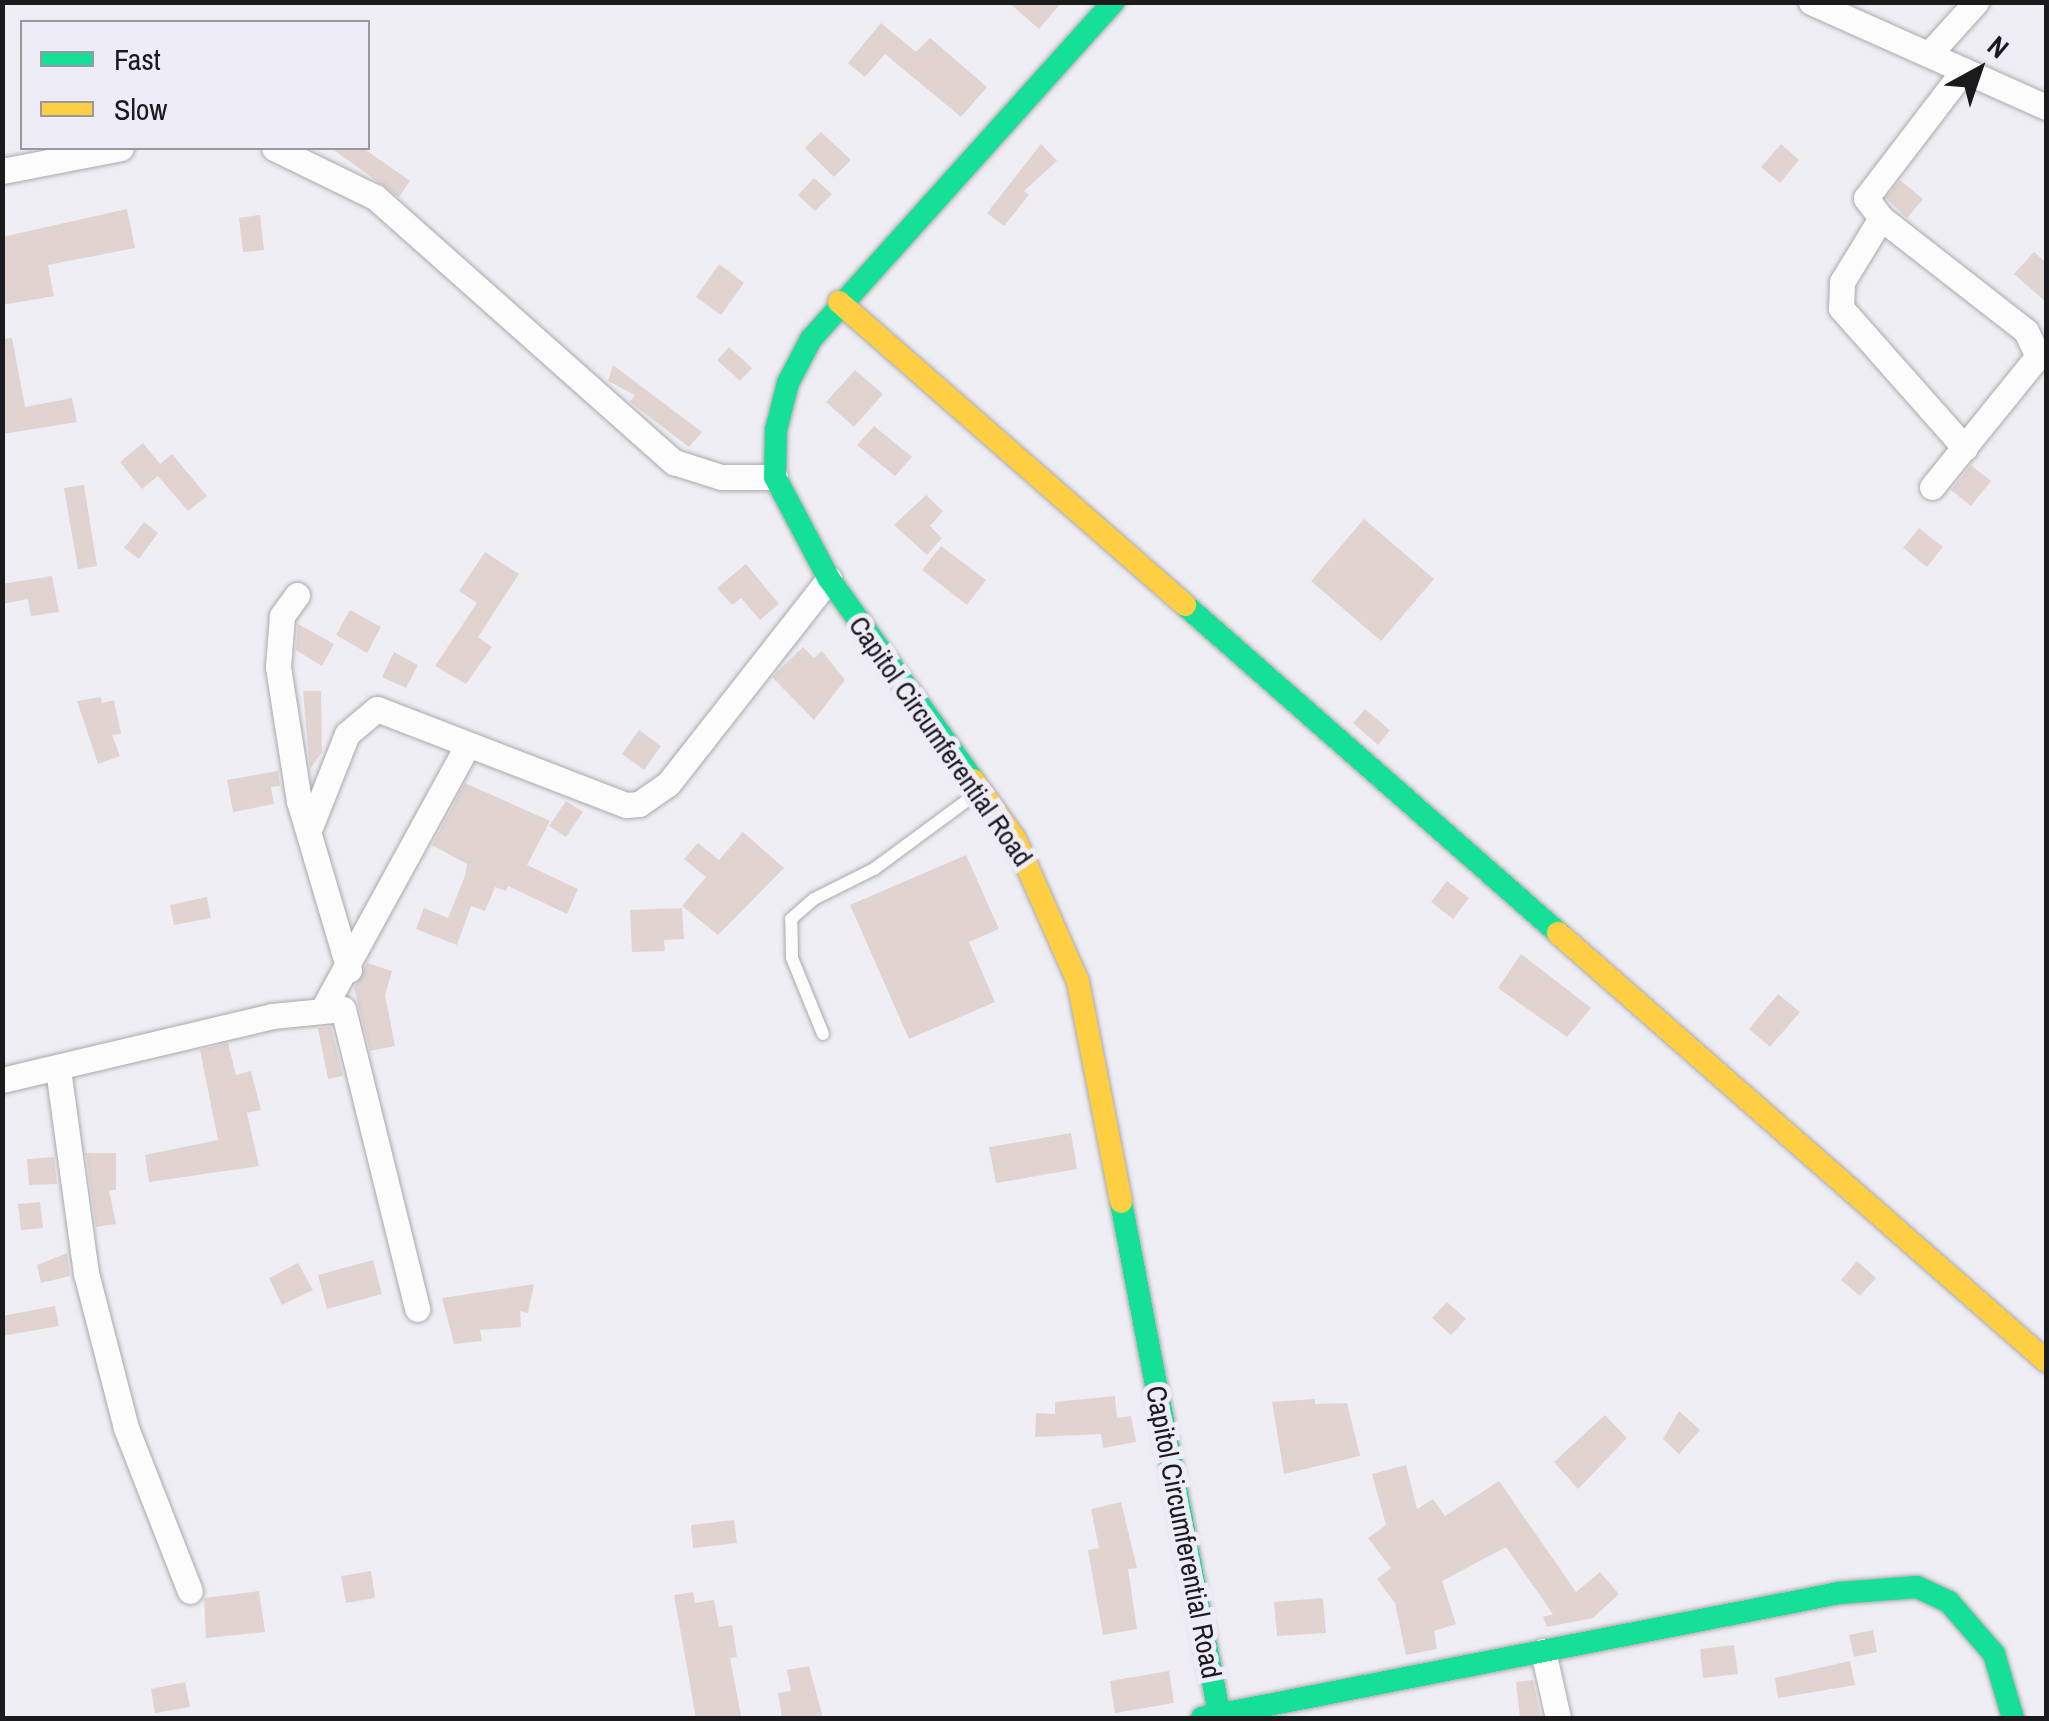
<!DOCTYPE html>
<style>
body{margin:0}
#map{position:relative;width:2049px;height:1721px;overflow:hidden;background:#efeef4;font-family:"Archivo Narrow",sans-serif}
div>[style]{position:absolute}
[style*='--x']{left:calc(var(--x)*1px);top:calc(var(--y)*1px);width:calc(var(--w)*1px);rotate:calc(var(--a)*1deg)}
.building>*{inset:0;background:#e1d4d0}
.roads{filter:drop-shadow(0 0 2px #aaa9ad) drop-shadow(0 0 2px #aaa9ad)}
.lane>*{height:12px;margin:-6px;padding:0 6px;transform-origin:6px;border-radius:6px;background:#fdfcfd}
.street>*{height:25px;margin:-12.5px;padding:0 12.5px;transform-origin:12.5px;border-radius:12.5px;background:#fdfcfd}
.fast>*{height:22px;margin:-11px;padding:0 11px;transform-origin:11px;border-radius:11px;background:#16e098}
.slow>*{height:22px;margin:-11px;padding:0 11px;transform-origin:11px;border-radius:11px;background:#ffcf43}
span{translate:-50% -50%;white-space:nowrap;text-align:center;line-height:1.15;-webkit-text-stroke:10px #eeecf6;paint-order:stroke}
.street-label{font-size:28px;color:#1b1a1d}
.frame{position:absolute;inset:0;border:5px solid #1b1a1d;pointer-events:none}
.legend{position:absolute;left:20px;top:20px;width:350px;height:130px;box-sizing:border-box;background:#eeecf6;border:2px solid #9a989f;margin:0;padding:12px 18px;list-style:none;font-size:30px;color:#1b1a1d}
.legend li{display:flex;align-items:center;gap:20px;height:50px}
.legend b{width:50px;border:2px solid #9a989f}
.north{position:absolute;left:1929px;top:20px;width:100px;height:100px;-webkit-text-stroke:8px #eeecf6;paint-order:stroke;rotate:40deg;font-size:28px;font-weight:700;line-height:40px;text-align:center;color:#1b1a1d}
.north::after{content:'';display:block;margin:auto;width:35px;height:45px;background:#1b1a1d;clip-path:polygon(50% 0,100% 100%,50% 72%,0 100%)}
</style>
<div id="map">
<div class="building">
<i style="clip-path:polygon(1008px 2px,1062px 2px,1039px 29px)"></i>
<i style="clip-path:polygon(881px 23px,916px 52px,930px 38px,987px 87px,961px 117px,885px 54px,865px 77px,848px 63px)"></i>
<i style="clip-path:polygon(821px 132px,851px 160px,834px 177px,805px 148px)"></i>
<i style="clip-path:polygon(1041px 144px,1057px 161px,1024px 191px,1029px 195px,1004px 226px,987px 213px)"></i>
<i style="clip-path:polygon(1781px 144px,1799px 160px,1780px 183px,1761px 167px)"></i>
<i style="clip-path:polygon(331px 148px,363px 148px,410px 181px,399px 197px)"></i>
<i style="clip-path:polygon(814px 178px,832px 194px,815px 211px,798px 195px)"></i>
<i style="clip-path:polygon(1900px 180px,1923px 199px,1907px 218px,1886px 198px)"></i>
<i style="clip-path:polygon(127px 209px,135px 248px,48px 265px,54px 296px,2px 305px,2px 237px)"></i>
<i style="clip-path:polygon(260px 215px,264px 250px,243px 252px,239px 218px)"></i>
<i style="clip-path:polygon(2034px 252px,2046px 263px,2046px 302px,2014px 274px)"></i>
<i style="clip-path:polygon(719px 264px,744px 283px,721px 315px,696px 297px)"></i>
<i style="clip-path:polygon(12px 338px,25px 407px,72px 398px,77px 422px,2px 434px,2px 339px)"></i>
<i style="clip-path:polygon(729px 347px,752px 368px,740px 381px,717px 360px)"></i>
<i style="clip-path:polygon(613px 365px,702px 432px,689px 447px,630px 402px,635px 395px,608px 381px)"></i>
<i style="clip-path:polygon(855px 370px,883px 394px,854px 427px,826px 402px)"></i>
<i style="clip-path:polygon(874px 426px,912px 457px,895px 476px,857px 445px)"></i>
<i style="clip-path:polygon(143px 443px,160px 464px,172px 454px,207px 496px,188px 511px,158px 476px,142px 489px,120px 462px)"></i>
<i style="clip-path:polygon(1971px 465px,1991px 481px,1971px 506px,1951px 490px)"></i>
<i style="clip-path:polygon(84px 485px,97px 566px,78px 569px,64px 488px)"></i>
<i style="clip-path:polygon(926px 495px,943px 511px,930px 526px,942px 538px,927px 555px,894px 525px)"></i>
<i style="clip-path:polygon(1364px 519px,1434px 579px,1381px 641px,1311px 581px)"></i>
<i style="clip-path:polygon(144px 522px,158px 533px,139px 559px,124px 548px)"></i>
<i style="clip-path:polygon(1919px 528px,1943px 547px,1927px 567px,1903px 548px)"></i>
<i style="clip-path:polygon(941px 546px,986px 580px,967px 605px,922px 570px)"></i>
<i style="clip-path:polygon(485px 552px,519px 574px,478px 637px,492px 647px,466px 684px,435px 666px,477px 603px,459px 591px)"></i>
<i style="clip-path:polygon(746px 564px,779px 604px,760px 620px,741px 598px,732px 605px,717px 588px)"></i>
<i style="clip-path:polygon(52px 576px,59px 612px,31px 616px,28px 599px,2px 604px,2px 584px)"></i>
<i style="clip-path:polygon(350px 610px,381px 627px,367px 653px,336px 635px)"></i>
<i style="clip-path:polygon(298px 624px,334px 644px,322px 666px,296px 650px)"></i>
<i style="clip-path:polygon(803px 647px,814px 658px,822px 651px,845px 680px,814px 720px,772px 677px)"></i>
<i style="clip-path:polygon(394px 652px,418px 665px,406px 688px,382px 677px)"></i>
<i style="clip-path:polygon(303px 691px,321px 691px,322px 752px,310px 769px)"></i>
<i style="clip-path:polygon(101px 697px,102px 703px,114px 700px,121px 734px,112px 735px,120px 756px,98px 764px,77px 701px)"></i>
<i style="clip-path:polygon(1365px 709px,1390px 730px,1378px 745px,1353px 723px)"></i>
<i style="clip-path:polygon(639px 730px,661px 746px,644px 770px,622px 754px)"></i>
<i style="clip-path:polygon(278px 771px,280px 786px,271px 787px,274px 804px,233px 812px,227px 780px)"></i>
<i style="clip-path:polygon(465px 783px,550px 821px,527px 865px,578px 889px,567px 914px,508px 886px,506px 891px,495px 887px,485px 911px,471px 906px,457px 945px,416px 929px,424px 908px,448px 918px,465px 876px,467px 864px,432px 845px)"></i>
<i style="clip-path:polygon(566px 801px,583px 812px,566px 837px,549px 826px)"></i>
<i style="clip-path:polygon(743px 832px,784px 868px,718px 935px,682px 906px,706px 877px,684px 859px,698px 843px,719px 860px)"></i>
<i style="clip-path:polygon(966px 855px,999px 929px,969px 942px,995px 1002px,909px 1039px,850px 905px)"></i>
<i style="clip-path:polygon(1447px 881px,1469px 898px,1453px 919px,1431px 902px)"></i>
<i style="clip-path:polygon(207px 897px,211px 918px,174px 925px,170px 905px)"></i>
<i style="clip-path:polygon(682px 908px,684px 939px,664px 940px,665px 951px,632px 952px,630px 910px)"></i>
<i style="clip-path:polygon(1521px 954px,1591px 1008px,1567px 1037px,1498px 988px)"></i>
<i style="clip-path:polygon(367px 963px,392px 971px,385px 995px,395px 1046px,370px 1051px,354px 988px)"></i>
<i style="clip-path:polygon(1778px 994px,1800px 1012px,1770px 1047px,1749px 1029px)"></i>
<i style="clip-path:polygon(331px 1027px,343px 1076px,328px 1079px,318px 1028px)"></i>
<i style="clip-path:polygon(228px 1043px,236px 1075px,251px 1071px,261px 1110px,247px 1113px,259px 1166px,149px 1182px,145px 1155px,218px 1140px,200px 1050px)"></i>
<i style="clip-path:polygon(1071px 1133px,1077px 1169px,996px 1183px,989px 1147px)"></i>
<i style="clip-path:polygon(86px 1153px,116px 1153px,116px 1190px,109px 1190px,116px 1224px,96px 1227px)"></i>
<i style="clip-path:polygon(54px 1157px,57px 1184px,29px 1185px,27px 1159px)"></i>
<i style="clip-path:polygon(40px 1202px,43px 1228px,21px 1230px,18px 1204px)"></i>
<i style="clip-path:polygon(67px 1253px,70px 1276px,41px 1283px,37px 1265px)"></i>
<i style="clip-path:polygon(373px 1260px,382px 1294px,327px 1309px,318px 1275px)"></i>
<i style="clip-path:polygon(1857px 1261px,1876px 1278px,1860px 1296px,1841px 1280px)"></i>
<i style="clip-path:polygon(298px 1263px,313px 1290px,282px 1305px,269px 1278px)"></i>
<i style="clip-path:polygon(534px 1284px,528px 1313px,520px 1311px,521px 1327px,480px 1330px,482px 1341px,454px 1344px,442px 1298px)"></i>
<i style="clip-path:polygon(1447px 1302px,1466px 1319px,1451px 1335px,1432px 1318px)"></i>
<i style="clip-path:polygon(55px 1306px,59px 1326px,2px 1336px,2px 1316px)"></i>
<i style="clip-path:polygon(1115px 1396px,1117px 1418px,1131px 1416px,1136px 1442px,1103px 1448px,1101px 1434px,1035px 1437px,1036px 1413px,1055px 1414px,1055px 1402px)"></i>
<i style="clip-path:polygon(1315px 1399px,1315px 1404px,1347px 1403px,1360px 1456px,1284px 1474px,1272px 1402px)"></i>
<i style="clip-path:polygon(1679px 1411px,1700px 1430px,1679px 1454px,1663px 1439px)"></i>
<i style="clip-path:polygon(1605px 1415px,1627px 1438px,1578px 1489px,1554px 1462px)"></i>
<i style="clip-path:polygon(1406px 1465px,1417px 1509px,1433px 1499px,1445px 1516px,1499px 1481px,1576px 1592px,1600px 1572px,1619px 1594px,1593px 1618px,1547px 1627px,1543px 1617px,1553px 1614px,1506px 1547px,1442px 1581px,1456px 1624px,1434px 1631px,1437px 1649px,1406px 1655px,1395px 1603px,1377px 1579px,1391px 1568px,1368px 1538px,1386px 1525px,1372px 1474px)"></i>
<i style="clip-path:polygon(1121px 1502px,1137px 1568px,1128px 1569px,1137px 1629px,1103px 1635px,1088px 1550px,1099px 1548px,1091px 1509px)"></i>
<i style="clip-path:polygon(734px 1520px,737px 1543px,693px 1548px,691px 1525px)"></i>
<i style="clip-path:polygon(371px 1571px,375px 1598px,346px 1603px,341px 1576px)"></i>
<i style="clip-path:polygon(259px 1591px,265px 1632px,206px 1638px,204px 1598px)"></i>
<i style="clip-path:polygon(693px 1592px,695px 1603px,714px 1600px,719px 1627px,732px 1625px,737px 1657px,730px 1658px,741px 1716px,696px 1718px,674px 1595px)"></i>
<i style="clip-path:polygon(1323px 1598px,1326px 1633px,1277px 1636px,1274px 1602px)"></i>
<i style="clip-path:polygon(1873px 1630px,1877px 1652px,1854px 1657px,1849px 1635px)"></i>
<i style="clip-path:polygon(1734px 1645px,1738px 1674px,1703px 1678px,1700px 1649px)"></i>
<i style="clip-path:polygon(1850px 1661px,1855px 1685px,1778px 1698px,1775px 1678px)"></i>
<i style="clip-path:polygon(809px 1666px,823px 1718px,782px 1718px,778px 1693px,791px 1691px,787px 1670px)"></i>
<i style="clip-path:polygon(1169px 1671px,1174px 1703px,1115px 1713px,1110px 1681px)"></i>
<i style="clip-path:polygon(1533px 1680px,1541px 1718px,1520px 1718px,1516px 1682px)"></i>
<i style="clip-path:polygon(185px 1682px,190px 1707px,155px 1713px,151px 1689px)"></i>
</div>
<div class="roads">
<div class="lane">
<i style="--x:823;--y:1034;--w:82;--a:-112.2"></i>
<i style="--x:792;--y:958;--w:39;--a:-91"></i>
<i style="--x:791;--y:919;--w:30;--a:-41"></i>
<i style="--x:814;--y:899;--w:67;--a:-26.6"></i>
<i style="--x:874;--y:869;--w:128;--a:-36.4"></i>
</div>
<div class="street">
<i style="--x:1811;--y:2;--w:257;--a:24.1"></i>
<i style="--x:1929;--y:54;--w:70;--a:-47.9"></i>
<i style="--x:274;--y:148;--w:112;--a:25.9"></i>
<i style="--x:375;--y:197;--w:400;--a:41.6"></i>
<i style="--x:674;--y:462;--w:49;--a:17.7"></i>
<i style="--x:721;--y:477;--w:54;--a:0"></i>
<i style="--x:2;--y:171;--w:121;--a:-10.9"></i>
<i style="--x:1881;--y:218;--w:75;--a:121.4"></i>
<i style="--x:1842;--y:282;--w:26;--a:92"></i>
<i style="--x:1841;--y:308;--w:187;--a:48.5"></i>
<i style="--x:1932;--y:487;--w:169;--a:-51"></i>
<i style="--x:2038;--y:356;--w:28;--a:-116"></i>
<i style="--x:2026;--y:331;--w:184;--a:-142.1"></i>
<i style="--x:1881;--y:218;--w:25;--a:-127"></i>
<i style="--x:1866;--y:198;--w:161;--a:-52.6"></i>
<i style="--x:297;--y:595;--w:26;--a:126"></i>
<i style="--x:282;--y:616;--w:51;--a:94.5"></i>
<i style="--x:278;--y:667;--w:136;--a:81.1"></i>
<i style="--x:299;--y:801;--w:176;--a:73.5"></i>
<i style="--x:311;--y:825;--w:98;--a:-68.4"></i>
<i style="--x:347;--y:734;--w:39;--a:-40"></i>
<i style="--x:377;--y:709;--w:267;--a:21.1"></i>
<i style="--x:626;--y:805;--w:13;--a:-4"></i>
<i style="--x:639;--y:804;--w:35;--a:-35"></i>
<i style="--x:668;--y:784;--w:261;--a:-51.9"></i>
<i style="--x:323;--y:1009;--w:300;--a:-61.3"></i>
<i style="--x:58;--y:1069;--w:206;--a:82.2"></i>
<i style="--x:86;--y:1273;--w:160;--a:75.5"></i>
<i style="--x:126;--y:1428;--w:175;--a:68.6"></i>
<i style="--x:2;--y:1080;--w:277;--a:-13.3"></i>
<i style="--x:272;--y:1016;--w:71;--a:-5.6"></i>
<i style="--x:343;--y:1009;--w:309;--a:76.1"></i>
<i style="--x:1543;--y:1651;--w:69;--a:77.4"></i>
</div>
<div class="fast">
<i style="--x:1185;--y:605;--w:497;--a:41.3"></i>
<i style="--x:973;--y:780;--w:247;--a:-125.6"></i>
<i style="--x:829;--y:579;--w:115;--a:-117.9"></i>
<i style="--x:775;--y:477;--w:47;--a:-88.8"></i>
<i style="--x:776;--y:430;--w:49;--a:-75.7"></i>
<i style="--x:788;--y:383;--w:50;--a:-62.4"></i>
<i style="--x:811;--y:339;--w:453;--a:-48.1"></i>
<i style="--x:1121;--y:1202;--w:525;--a:79.14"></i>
<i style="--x:1202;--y:1718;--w:649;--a:-11.1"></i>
<i style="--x:1839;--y:1593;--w:78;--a:-4.4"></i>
<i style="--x:1917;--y:1587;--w:35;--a:25"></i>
<i style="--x:1949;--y:1602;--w:69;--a:49.1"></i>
<i style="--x:1994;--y:1654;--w:67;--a:73.5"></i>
</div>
<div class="slow">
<i style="--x:839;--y:302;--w:460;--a:41.2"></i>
<i style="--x:973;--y:780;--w:72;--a:54.6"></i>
<i style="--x:1015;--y:839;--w:156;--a:66.2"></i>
<i style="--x:1078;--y:982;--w:224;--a:78.9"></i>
<i style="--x:1558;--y:933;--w:649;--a:41.25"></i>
</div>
</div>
<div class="street-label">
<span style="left:941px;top:741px;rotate:55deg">Capitol Circumferential Road</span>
<span style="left:1184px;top:1532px;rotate:79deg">Capitol Circumferential Road</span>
</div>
<div class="frame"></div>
<ul class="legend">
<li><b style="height:12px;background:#16e098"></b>Fast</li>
<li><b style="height:12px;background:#ffcf43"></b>Slow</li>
</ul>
<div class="north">N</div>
</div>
